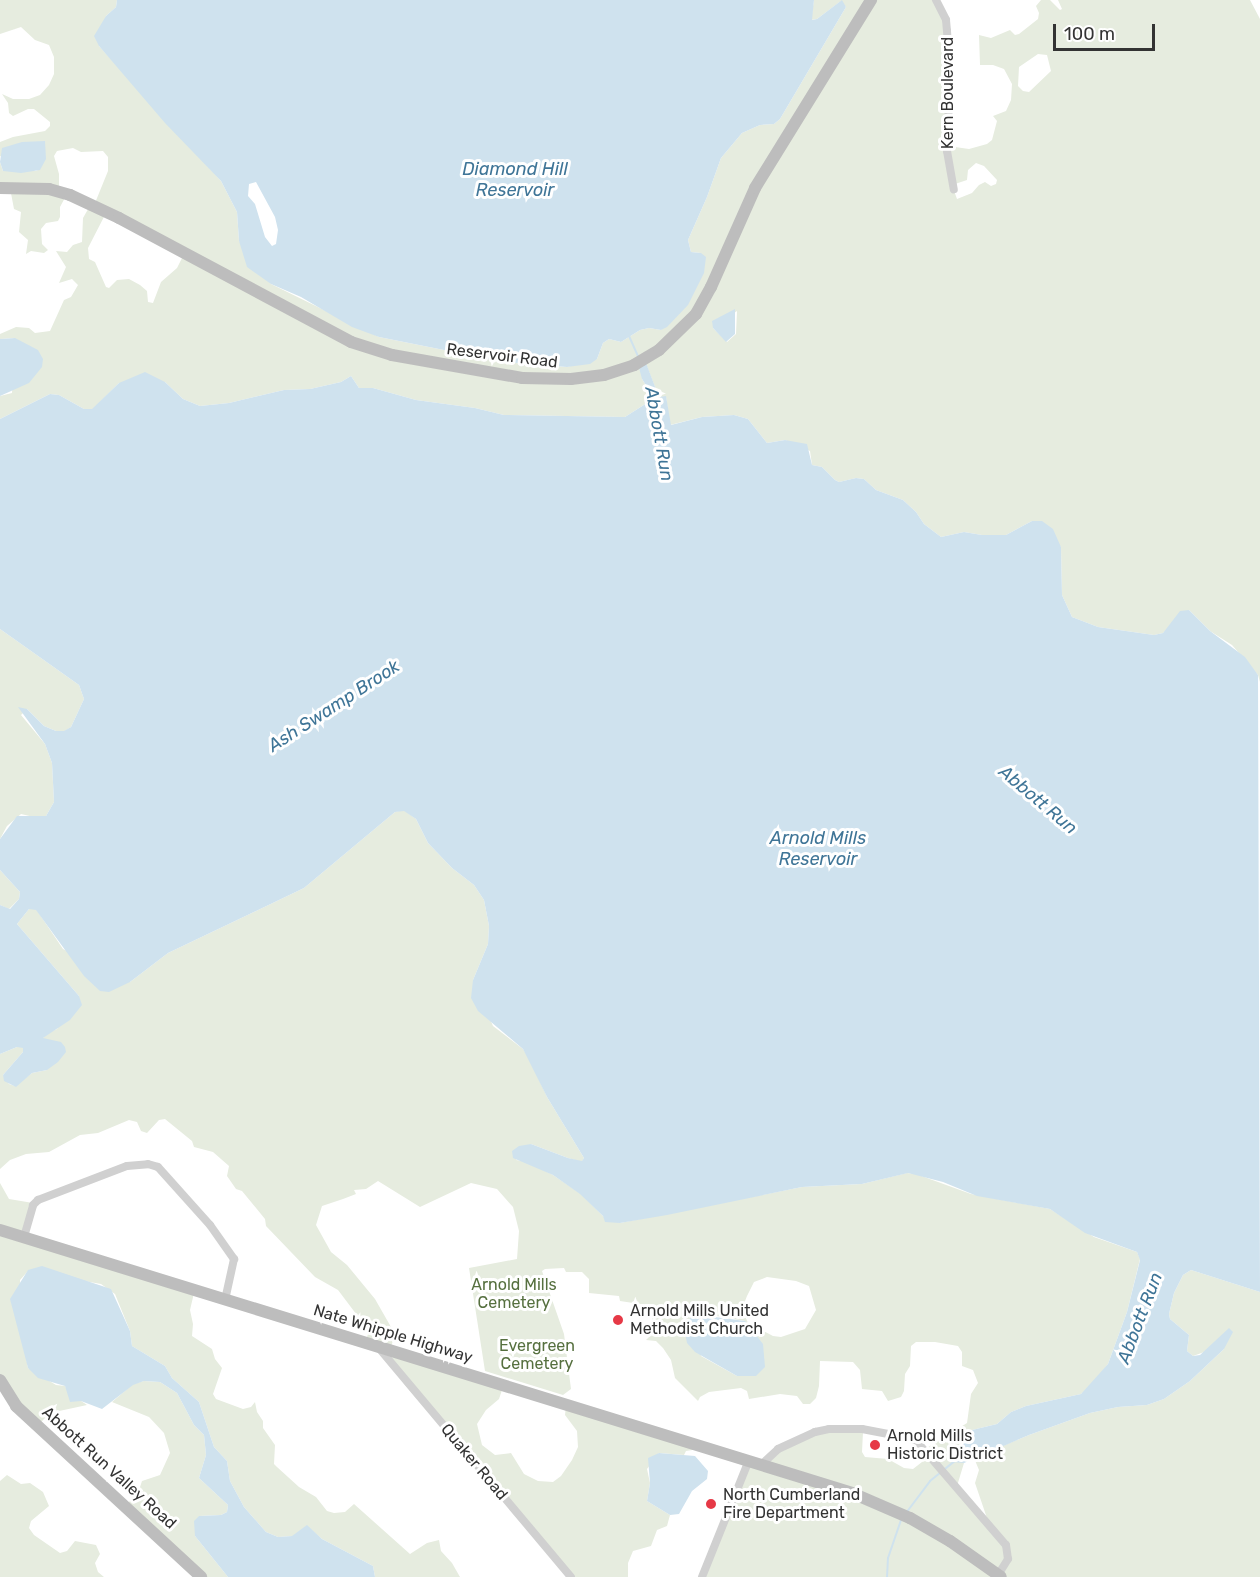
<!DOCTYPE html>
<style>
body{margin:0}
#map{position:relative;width:1260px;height:1577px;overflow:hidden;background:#fff;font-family:Rubik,sans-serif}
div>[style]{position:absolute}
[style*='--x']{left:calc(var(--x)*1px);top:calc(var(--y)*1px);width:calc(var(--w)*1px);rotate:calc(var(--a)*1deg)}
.green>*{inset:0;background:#e6ecdf}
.water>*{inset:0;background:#cfe2ee}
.stream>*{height:2px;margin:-1px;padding:0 1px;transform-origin:1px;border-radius:1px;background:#cfe2ee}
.street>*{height:8px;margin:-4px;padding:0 4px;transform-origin:4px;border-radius:4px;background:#d0d0d0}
.secondary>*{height:12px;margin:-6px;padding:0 6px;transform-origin:6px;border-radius:6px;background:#bdbdbd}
.dots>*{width:16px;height:16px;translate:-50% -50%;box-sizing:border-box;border:3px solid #fff;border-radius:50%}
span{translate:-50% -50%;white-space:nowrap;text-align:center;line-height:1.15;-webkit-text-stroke:6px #fff;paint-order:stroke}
.street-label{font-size:16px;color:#333}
.park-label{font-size:16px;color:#56703f}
.poi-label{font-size:16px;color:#333}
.left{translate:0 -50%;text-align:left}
.water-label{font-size:18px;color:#3f7597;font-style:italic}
.scale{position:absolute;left:1053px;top:24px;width:102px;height:27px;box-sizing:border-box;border:3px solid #333;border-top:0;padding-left:8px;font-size:18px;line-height:21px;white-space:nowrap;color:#333;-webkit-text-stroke:4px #fff;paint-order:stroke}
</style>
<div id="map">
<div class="green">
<i style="clip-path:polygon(evenodd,0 0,117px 0,116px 7px,106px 16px,99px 46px,221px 181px,237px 212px,239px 241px,271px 284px,379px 337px,504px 362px,567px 367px,597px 359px,603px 343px,609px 339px,621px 342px,640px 330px,649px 328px,661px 330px,701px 253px,691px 252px,688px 240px,707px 197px,721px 158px,742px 133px,760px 125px,774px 124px,780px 119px,846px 7px,841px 1px,817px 19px,811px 20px,814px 0,935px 0,946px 27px,948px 146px,969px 149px,987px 144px,992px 140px,997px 121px,993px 116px,1006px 111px,1011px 100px,1012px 84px,1004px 69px,993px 65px,980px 65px,979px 35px,991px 38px,1010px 30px,1015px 35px,1019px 34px,1038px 19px,1039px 13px,1036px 6px,1041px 0,1050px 0,1060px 10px,1062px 9px,1058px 0,1250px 0,1260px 19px,1260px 682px,1258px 675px,1232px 645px,1210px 631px,1189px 610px,1163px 633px,1154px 635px,1098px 627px,1072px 617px,1062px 595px,1061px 547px,1032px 521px,1006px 535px,982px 535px,964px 532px,941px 537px,924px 524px,916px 512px,903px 500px,876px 490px,864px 479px,856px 478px,839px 482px,835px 480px,822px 467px,812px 465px,810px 451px,785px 440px,767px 443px,748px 419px,734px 415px,702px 417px,670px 425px,666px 397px,659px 397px,646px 364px,642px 379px,649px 390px,650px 401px,625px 417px,504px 415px,475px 408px,416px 400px,373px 388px,359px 388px,351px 376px,341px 382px,310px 389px,284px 390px,229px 403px,200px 406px,183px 399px,165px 382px,119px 383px,93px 409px,84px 409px,59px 395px,50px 394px,0 419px,0 396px,12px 393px,15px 338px,0 339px,0 334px,16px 327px,29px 328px,35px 333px,50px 331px,64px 300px,71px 297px,78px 285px,72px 279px,59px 283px,66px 267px,56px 251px,67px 252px,73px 245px,82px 242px,83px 218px,91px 204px,95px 203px,108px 171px,108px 157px,103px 151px,81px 152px,73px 148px,57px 151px,54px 156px,59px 174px,59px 189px,67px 194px,60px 207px,60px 217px,58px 221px,46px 223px,41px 229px,42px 244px,48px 250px,44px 253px,31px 251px,26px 254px,28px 240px,19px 232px,21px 212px,14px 209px,10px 188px,0 188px,0 162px,3px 171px,38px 171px,0 156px,0 142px,13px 137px,45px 131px,50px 126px,50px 122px,34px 109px,28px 109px,13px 116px,9px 113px,8px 103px,2px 94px,13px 99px,29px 99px,40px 95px,49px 85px,54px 74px,54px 57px,49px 45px,35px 40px,21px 27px,0 34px,0 0,1038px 54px,1047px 55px,1051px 71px,1029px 92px,1023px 91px,1018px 86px,1019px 67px,1038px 54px,0 0,976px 163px,984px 166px,997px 180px,996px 184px,991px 186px,985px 182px,979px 185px,972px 193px,957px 199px,952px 185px,967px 180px,968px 170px,976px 163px,0 0,107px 211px,184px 254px,177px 268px,161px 282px,153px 303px,148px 302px,147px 291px,140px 285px,129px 279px,117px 280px,109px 288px,106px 287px,95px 262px,89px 259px,88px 248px,107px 211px,0 0,737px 311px,736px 334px,727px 342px,713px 328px,737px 311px)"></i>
<i style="clip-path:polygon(0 629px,79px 685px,84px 699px,71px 727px,65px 731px,56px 731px,44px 726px,27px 709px,21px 715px,45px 744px,52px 763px,54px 802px,46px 816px,34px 817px,21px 814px,7px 826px,0 839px)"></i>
<i style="clip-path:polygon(evenodd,404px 810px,416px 819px,428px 843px,452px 868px,474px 885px,484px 900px,489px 926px,488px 944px,473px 980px,493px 1026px,523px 1049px,529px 1058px,547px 1097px,584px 1158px,582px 1162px,568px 1158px,531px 1144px,516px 1160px,528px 1162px,553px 1175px,581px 1194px,604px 1217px,620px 1223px,802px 1187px,862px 1184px,907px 1173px,916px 1174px,971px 1194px,1050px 1209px,1094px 1237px,1137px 1252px,1140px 1259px,1127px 1312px,1108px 1364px,1093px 1384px,1081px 1394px,1026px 1406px,1011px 1412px,997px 1424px,968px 1431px,961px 1448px,953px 1456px,964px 1463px,957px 1486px,989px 1524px,975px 1483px,979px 1470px,974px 1458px,1029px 1435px,1090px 1413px,1118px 1407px,1147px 1405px,1164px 1399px,1190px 1381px,1224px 1349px,1207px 1351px,1193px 1356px,1187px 1351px,1189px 1335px,1170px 1319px,1169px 1314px,1174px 1293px,1183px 1275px,1191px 1270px,1260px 1292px,1260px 1577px,702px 1577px,745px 1462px,761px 1466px,786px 1443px,820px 1432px,863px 1432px,862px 1452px,865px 1457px,888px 1459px,904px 1468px,913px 1469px,922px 1462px,922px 1451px,967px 1423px,971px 1394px,978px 1383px,973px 1370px,962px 1366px,962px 1352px,958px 1346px,935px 1342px,916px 1342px,911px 1346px,910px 1366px,905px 1374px,904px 1391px,901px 1397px,888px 1401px,882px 1391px,862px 1389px,860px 1370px,853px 1362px,820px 1361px,819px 1386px,816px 1398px,810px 1404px,803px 1404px,797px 1396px,780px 1394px,749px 1399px,747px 1391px,741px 1388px,709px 1392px,700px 1397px,698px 1401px,675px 1378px,671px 1360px,663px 1348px,656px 1341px,646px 1340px,651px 1335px,653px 1306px,620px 1301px,619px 1296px,589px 1293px,589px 1279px,582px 1272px,566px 1272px,564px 1268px,545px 1269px,542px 1271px,564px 1334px,571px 1389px,563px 1395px,485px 1371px,469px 1268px,517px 1259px,519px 1231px,513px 1207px,497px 1189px,471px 1183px,420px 1207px,378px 1181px,366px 1189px,354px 1190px,356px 1194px,343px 1199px,322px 1206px,316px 1225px,331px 1252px,347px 1265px,375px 1299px,395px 1334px,390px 1350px,503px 1387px,499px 1399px,486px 1410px,477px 1424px,482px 1445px,495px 1455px,511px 1453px,524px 1474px,538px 1481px,553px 1482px,561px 1476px,572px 1460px,578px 1447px,577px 1431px,565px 1415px,566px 1406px,699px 1449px,686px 1451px,684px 1455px,659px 1453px,647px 1469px,650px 1483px,647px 1501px,670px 1515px,667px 1526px,657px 1530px,651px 1546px,633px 1551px,628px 1563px,628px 1577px,569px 1577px,405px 1385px,381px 1353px,365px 1343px,369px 1331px,338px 1290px,315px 1277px,266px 1226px,265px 1219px,242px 1191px,236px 1189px,227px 1176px,229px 1166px,213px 1152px,194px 1147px,192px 1141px,165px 1119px,159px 1120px,147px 1133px,141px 1131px,137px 1122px,129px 1120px,98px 1133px,80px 1135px,49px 1152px,26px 1154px,10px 1160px,0 1169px,0 1054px,17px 1047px,23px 1047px,23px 1052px,3px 1075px,9px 1084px,15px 1086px,32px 1073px,47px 1070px,43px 1038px,45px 1034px,57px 1029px,79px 996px,17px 924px,29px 909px,36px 909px,63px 949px,130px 982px,168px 953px,304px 888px,395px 812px,404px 810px,767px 1277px,796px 1281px,809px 1286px,816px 1310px,805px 1329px,781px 1337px,773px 1336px,748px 1323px,742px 1309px,747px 1296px,754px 1282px,767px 1277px,404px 810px,693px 1314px,705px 1314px,745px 1321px,737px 1376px,701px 1356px,693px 1314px)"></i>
<i style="clip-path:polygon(0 870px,20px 892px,19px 899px,9px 909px,0 905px)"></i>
<i style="clip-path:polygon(0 1183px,9px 1199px,33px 1203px,26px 1240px,194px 1293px,190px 1310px,193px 1324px,192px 1336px,212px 1349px,215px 1359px,222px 1368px,213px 1394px,216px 1399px,243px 1409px,251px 1407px,255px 1402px,257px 1412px,263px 1421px,263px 1428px,275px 1445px,274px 1464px,277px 1467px,299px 1487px,316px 1497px,327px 1511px,334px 1513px,345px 1512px,354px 1504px,410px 1554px,427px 1543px,439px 1540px,441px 1551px,452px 1563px,460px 1577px,375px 1577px,373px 1566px,322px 1539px,307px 1526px,293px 1536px,278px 1537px,266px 1532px,244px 1507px,230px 1481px,227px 1461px,214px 1447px,199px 1402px,172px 1378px,165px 1366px,132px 1346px,130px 1331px,115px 1294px,101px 1284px,28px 1271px,20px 1280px,24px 1347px,28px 1368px,56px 1385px,65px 1386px,68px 1392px,87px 1405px,50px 1413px,37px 1426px,0 1380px)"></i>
<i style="clip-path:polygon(144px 1381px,160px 1382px,177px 1393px,194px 1425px,204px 1435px,206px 1455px,199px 1478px,228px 1505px,227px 1512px,221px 1515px,199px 1516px,195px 1536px,228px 1577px,200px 1577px,125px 1506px,138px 1493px,142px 1481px,160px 1475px,170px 1453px,164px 1433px,149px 1417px,112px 1402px,133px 1384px)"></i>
<i style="clip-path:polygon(7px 1475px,21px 1484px,30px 1483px,43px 1492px,49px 1506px,31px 1521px,29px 1528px,34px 1535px,60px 1553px,67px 1551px,75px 1541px,96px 1545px,100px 1554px,95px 1563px,98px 1572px,104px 1577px,0 1577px,0 1481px)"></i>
</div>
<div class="water">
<i style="clip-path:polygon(evenodd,117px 0,814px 0,812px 20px,817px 19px,842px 0,846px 7px,780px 119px,774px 124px,760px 125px,742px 133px,721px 158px,707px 197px,688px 240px,691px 252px,701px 253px,706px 257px,704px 273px,688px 305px,667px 327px,661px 330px,649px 328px,640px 330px,621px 342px,609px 339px,603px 343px,597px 359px,590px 364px,567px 367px,504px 362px,379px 337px,352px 327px,301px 297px,271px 284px,247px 267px,239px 241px,237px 212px,221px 181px,165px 123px,99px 46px,94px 36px,106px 16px,116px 7px,117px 0,256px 182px,275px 217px,278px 230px,276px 244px,272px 246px,265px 237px,255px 204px,248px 196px,249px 184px,256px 182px)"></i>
<i style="clip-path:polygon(45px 141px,46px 159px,40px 170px,21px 173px,3px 171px,0 162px,2px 148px,22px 142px)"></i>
<i style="clip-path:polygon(735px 309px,735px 334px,726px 342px,713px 328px,712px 321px)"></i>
<i style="clip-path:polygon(15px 338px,38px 350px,43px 359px,42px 367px,29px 383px,0 396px,0 339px)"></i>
<i style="clip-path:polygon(646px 363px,659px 397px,666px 396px,671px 425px,702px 417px,734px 415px,748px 419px,767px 443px,785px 440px,807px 444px,812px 465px,822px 467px,835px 480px,839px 482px,856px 478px,864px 479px,876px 490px,903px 500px,916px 512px,924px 524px,941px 537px,964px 532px,982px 535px,1006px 535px,1032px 521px,1042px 521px,1053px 529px,1061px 547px,1062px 595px,1072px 617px,1098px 627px,1154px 635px,1163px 633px,1180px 611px,1189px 610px,1210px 631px,1245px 657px,1258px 675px,1260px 1292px,1191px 1270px,1183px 1275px,1174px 1293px,1169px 1314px,1170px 1319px,1189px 1335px,1187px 1351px,1193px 1356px,1200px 1355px,1229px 1328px,1233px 1332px,1224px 1349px,1190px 1381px,1164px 1399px,1147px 1405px,1118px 1407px,1090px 1413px,1029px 1435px,964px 1463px,953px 1462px,953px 1456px,961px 1448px,968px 1431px,997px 1424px,1011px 1412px,1026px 1406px,1081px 1394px,1108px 1364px,1127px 1312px,1140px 1260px,1137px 1252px,1085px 1233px,1050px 1209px,977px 1196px,943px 1182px,908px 1173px,862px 1184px,802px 1187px,667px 1215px,620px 1223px,605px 1222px,603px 1216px,580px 1194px,553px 1175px,513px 1158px,512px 1151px,519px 1146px,531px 1144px,568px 1158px,582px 1161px,584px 1158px,547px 1097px,523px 1049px,478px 1011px,471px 998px,473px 980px,488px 944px,489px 926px,484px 900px,474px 885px,452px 868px,428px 843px,416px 819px,404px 811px,395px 812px,304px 888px,168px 953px,130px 982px,109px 992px,100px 991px,84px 976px,36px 910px,29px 909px,17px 924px,79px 996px,82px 1005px,70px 1020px,43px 1038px,61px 1042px,65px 1047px,66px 1052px,58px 1062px,47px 1070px,32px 1073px,16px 1087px,4px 1081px,3px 1075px,23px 1052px,23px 1048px,17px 1047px,0 1054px,0 905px,10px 909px,19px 899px,20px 892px,0 870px,0 839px,17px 816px,46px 816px,54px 802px,52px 763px,45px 744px,18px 707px,27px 709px,44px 726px,56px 731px,64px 731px,71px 727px,84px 699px,79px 685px,0 629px,0 419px,50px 394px,59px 395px,84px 409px,92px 409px,119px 383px,145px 372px,165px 382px,183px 399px,200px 406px,229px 403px,284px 390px,310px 389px,341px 382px,351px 376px,359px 388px,373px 388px,416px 400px,475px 408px,504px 415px,625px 417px,650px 401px,649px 390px,642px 379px,638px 364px)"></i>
<i style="clip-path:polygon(42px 1266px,111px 1289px,130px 1331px,132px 1346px,165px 1366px,172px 1378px,199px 1402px,214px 1447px,227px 1461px,230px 1481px,244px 1507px,266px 1532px,278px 1537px,292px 1536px,307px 1525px,322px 1539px,373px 1566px,375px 1577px,228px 1577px,195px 1536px,194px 1521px,199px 1516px,221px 1515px,227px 1512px,228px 1505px,199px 1478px,206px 1455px,204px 1435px,194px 1425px,177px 1393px,160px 1382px,144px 1381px,133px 1385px,102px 1409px,81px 1401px,70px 1402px,65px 1386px,38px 1378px,28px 1368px,10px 1299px,28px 1270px)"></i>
<i style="clip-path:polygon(693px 1314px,745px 1321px,763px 1344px,765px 1367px,756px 1376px,737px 1376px,695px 1352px,687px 1343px,684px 1327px)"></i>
<i style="clip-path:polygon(659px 1453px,695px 1456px,708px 1471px,707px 1479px,692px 1491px,679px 1514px,670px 1515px,647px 1501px,650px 1483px,648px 1458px)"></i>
</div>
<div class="stream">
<i style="--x:629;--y:336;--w:24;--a:66"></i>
<i style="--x:906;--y:1513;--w:40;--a:-53"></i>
<i style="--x:930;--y:1481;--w:32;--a:-39"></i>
<i style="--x:887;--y:1577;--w:19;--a:-87"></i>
<i style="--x:888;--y:1558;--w:40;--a:-71.1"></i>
</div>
<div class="street">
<i style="--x:936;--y:0;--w:22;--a:63"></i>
<i style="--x:946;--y:20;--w:11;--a:85"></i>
<i style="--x:947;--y:31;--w:45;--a:86.2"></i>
<i style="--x:950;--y:76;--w:75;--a:92.3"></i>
<i style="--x:947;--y:151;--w:39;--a:80"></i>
<i style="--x:24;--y:1237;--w:33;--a:-74"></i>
<i style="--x:33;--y:1205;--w:7;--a:-45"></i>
<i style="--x:38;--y:1200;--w:95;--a:-20.9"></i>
<i style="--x:127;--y:1166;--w:21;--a:-5"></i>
<i style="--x:148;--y:1164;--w:10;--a:17"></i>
<i style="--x:158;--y:1167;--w:78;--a:48.1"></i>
<i style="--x:210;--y:1225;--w:42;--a:54.8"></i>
<i style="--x:234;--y:1259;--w:42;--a:102.4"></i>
<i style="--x:378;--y:1347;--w:300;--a:50"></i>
<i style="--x:761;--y:1465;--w:23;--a:-43"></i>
<i style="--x:778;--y:1449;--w:41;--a:-24.7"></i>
<i style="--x:815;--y:1432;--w:14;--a:-12"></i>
<i style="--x:829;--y:1429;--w:33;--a:0"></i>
<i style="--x:862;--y:1429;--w:48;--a:10.8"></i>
<i style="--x:909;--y:1438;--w:12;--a:31"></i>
<i style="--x:919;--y:1444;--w:133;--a:49.3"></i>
<i style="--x:1006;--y:1545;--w:14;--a:82"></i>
<i style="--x:1008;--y:1559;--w:19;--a:122"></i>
<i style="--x:702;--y:1577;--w:126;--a:-68.1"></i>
</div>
<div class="secondary">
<i style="--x:0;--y:188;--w:49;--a:1.2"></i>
<i style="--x:49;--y:189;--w:22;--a:16"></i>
<i style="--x:70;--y:195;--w:54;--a:25.1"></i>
<i style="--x:119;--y:218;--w:263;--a:28.1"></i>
<i style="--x:351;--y:342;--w:43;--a:17.6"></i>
<i style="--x:392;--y:355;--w:132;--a:10"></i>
<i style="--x:522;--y:378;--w:49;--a:1.2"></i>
<i style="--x:571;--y:379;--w:33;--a:-7"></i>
<i style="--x:604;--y:375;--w:32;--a:-18"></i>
<i style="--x:634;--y:365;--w:29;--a:-31"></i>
<i style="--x:659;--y:350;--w:52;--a:-44.2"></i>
<i style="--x:696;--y:314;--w:31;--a:-61"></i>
<i style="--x:711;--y:287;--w:108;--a:-66"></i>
<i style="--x:755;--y:188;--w:221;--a:-58.3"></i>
<i style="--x:0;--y:1230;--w:892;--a:17.15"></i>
<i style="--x:852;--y:1493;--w:63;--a:23.3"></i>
<i style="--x:910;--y:1518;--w:46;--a:29.9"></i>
<i style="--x:950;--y:1541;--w:62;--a:35.2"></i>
<i style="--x:0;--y:1380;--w:31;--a:58"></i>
<i style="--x:16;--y:1406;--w:252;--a:42.7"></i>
</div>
<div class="dots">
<i style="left:618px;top:1320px;background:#e63946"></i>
<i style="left:875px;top:1445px;background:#e63946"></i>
<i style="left:711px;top:1504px;background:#e63946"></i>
</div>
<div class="street-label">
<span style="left:948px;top:93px;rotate:-90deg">Kern Boulevard</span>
<span style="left:502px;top:356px;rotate:7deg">Reservoir Road</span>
<span style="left:393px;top:1334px;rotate:17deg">Nate Whipple Highway</span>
<span style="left:474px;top:1462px;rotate:50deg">Quaker Road</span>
<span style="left:109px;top:1468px;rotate:42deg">Abbott Run Valley Road</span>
</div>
<div class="park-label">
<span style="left:514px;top:1294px">Arnold Mills<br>Cemetery</span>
<span style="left:537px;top:1355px">Evergreen<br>Cemetery</span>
</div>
<div class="poi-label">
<span class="left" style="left:630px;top:1320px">Arnold Mills United<br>Methodist Church</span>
<span class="left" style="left:887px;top:1445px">Arnold Mills<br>Historic District</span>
<span class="left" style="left:723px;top:1504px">North Cumberland<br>Fire Department</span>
</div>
<div class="water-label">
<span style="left:515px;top:180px">Diamond Hill<br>Reservoir</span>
<span style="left:659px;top:434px;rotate:80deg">Abbott Run</span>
<span style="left:334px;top:706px;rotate:-33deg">Ash Swamp Brook</span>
<span style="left:1038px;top:800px;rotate:40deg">Abbott Run</span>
<span style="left:818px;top:849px">Arnold Mills<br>Reservoir</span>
<span style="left:1140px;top:1318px;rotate:-69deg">Abbott Run</span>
</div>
<div class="scale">100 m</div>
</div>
